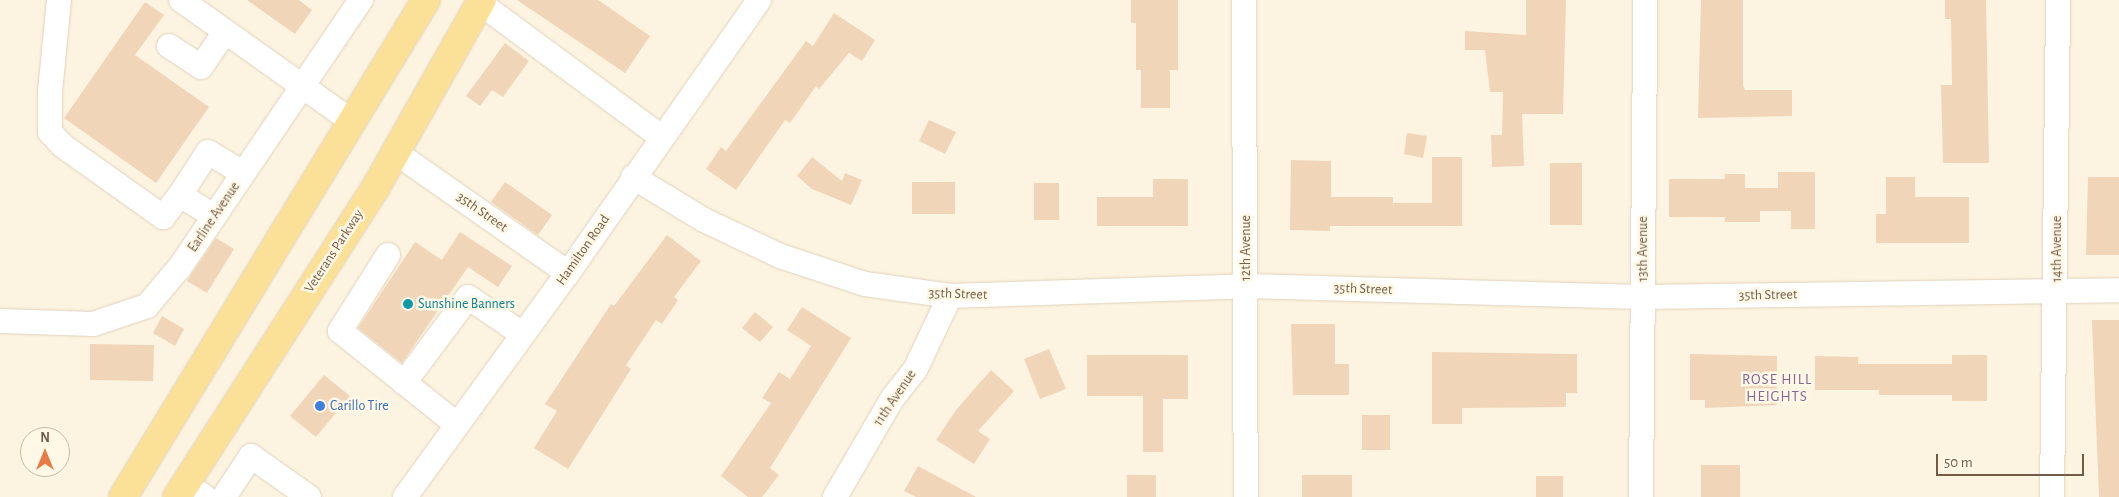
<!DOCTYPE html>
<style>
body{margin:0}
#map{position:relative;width:2119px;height:497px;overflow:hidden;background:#fcf4e0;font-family:"Alegreya Sans",sans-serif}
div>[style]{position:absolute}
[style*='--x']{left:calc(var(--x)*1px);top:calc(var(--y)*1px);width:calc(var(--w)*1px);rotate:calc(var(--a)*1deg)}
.building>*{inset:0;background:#f1d5b8}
.roads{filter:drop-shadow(0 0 1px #e0d1bc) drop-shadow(0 0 1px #e0d1bc)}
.minor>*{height:24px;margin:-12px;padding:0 12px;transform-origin:12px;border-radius:12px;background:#fff}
.major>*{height:28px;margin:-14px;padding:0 14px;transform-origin:14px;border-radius:14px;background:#fbe198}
.dots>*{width:14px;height:14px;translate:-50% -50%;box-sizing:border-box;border:2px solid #fff8e6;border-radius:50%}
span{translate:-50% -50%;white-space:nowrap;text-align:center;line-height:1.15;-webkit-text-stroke:5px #fff8e6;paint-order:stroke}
.street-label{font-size:14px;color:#725c48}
.culture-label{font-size:14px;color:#0d838f}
.left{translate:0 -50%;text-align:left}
.shop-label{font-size:14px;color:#366cbe}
.neighbourhood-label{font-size:15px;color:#8a6396;letter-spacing:1px}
.north{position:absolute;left:20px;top:427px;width:50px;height:50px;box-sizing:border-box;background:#fff8e6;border:1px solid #c7baa7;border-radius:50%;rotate:0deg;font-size:14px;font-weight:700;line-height:20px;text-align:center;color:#725c48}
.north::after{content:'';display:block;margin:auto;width:18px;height:22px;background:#e67b45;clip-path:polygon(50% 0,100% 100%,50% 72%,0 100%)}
.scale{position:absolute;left:1936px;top:454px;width:148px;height:22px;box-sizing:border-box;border:2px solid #725c48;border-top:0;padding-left:6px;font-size:15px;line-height:18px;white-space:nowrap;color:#725c48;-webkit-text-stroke:4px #fff8e6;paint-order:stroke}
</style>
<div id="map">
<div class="building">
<i style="clip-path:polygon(247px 0,299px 0,312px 10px,295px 34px)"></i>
<i style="clip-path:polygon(517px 0,598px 0,650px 36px,625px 73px)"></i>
<i style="clip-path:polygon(1131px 0,1178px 0,1178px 70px,1170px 70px,1170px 108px,1141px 108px,1141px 70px,1136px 70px,1136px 23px,1131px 23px)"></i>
<i style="clip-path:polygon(1526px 0,1566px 0,1563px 114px,1522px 114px,1524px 166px,1492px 167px,1491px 135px,1502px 135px,1503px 92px,1490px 92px,1485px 50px,1465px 50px,1465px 31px,1526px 35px)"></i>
<i style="clip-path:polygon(1701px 0,1743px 0,1743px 85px,1745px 90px,1792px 90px,1792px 116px,1698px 118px)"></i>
<i style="clip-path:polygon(1945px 0,1986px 0,1989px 163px,1943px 163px,1941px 85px,1952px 85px,1951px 19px,1945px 19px)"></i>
<i style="clip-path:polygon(145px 2px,164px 15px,135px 55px,209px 107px,156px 183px,64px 118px)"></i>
<i style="clip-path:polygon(834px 13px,875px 40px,862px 61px,849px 53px,819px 89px,816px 86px,790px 123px,785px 120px,736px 190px,706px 169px,721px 147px,726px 151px,806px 41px,813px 46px)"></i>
<i style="clip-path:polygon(505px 43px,529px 61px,503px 97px,492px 90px,480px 106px,466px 96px)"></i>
<i style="clip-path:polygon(929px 120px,956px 132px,945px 154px,919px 141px)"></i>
<i style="clip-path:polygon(1407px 133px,1427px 136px,1423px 158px,1404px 154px)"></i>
<i style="clip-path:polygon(812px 157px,842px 181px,845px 173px,862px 180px,851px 205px,812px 189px,797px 176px)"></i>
<i style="clip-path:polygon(1432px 157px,1462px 157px,1462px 226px,1330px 226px,1330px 231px,1290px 230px,1291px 160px,1331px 161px,1331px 197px,1393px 197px,1393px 203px,1432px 203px)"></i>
<i style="clip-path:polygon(1550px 163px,1582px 163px,1582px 225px,1550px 225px)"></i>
<i style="clip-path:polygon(1778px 172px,1815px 172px,1815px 229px,1791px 229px,1791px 211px,1760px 211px,1760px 222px,1725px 222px,1725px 217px,1669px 217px,1669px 179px,1725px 179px,1725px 174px,1745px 174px,1745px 188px,1778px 188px)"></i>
<i style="clip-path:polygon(1886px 177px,1915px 177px,1915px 197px,1969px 197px,1969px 243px,1876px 243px,1876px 214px,1886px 214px)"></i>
<i style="clip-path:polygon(2088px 177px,2119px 177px,2119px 255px,2086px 255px)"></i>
<i style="clip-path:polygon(1153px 179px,1188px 179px,1188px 226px,1097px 226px,1097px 197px,1153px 197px)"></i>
<i style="clip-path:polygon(505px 182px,552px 215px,538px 235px,491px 202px)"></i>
<i style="clip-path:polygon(912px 182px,955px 182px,955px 214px,912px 214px)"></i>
<i style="clip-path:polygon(1034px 183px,1059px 183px,1059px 220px,1034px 220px)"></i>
<i style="clip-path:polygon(460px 232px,512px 266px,498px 287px,468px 267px,402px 363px,358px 328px,415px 242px,442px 260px)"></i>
<i style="clip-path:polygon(667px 235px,701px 261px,674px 297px,678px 300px,662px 324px,656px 320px,626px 365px,631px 369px,568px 469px,534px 448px,557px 411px,545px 404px,611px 304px,614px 306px)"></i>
<i style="clip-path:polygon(216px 238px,234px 249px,207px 293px,187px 281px)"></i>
<i style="clip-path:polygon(802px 307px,851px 338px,770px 468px,779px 475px,762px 497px,748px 497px,721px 476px,771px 403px,762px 398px,779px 372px,790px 379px,811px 346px,787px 330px)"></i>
<i style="clip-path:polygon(755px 312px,773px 327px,760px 342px,742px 328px)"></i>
<i style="clip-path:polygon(162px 316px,184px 329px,175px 346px,153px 333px)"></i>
<i style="clip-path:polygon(2092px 320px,2119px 320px,2119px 497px,2099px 497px)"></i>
<i style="clip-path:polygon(1291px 324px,1335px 324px,1335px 364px,1349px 364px,1349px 395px,1293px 395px)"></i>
<i style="clip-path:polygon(90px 344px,154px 345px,153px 381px,90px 380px)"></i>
<i style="clip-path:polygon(1049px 349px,1066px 389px,1040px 399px,1024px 359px)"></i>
<i style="clip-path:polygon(1432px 352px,1577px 354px,1577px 393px,1566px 393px,1566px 407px,1462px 408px,1462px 424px,1432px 424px)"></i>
<i style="clip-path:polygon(1690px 354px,1777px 356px,1777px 405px,1705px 408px,1705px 400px,1690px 400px)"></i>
<i style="clip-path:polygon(1087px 355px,1188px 355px,1188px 399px,1163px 399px,1163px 452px,1143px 452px,1143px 396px,1087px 396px)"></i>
<i style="clip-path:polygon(1952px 355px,1987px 355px,1987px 401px,1952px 401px,1952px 395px,1879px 395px,1879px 390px,1815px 390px,1815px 356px,1858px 357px,1858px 364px,1952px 364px)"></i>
<i style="clip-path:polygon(991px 370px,1014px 391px,978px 431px,990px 439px,974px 464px,936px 440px,956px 410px)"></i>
<i style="clip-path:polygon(324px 375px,350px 396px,316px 437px,290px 416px)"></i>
<i style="clip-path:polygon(1362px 415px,1390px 415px,1390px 450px,1362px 450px)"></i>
<i style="clip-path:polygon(1701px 465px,1740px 465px,1740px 497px,1701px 497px)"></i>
<i style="clip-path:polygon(918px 466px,976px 497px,916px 497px,904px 491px)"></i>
<i style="clip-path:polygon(1127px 475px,1156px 475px,1156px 497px,1127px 497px)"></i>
<i style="clip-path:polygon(1302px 475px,1352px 475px,1352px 497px,1302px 497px)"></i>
<i style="clip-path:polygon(1536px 476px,1563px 476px,1563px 497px,1536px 497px)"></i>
</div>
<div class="roads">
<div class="minor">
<i style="--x:59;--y:0;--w:91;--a:95.6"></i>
<i style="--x:50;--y:91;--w:41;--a:90"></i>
<i style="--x:50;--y:132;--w:19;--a:47"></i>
<i style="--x:63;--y:146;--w:123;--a:35.4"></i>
<i style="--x:163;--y:217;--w:28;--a:-52"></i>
<i style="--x:180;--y:195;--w:40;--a:32"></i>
<i style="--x:181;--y:0;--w:209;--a:35.4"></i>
<i style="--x:1244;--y:0;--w:497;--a:89.8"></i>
<i style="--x:480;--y:3;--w:225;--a:36.5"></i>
<i style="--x:169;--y:46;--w:38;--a:33"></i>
<i style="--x:201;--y:67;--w:42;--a:-55.6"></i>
<i style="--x:395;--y:152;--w:211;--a:35"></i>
<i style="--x:633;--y:177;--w:83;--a:31.2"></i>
<i style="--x:704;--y:220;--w:84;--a:25.3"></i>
<i style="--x:780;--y:256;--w:89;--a:18.2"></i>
<i style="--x:865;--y:284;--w:86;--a:8"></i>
<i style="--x:950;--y:296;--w:297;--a:-1.9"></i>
<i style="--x:1247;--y:286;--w:396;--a:1.6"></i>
<i style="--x:1643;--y:297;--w:476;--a:-0.8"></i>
<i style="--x:180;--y:195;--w:51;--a:-56.9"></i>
<i style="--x:208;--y:152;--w:41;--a:31"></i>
<i style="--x:388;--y:255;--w:90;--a:122.3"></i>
<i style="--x:340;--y:331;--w:149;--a:38.7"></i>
<i style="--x:0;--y:321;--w:93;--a:1.8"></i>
<i style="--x:93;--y:324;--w:57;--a:-18.4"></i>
<i style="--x:147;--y:306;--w:51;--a:-49.8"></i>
<i style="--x:180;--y:267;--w:323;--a:-55.9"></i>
<i style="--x:404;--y:383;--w:107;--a:-53.3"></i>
<i style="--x:468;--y:297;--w:65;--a:34.4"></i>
<i style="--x:185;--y:484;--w:24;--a:33"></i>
<i style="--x:224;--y:497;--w:49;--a:-56.6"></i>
<i style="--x:251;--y:456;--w:71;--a:35.3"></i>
<i style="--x:405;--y:497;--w:277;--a:-54"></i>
<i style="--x:568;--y:273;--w:333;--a:-55"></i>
<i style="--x:835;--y:497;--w:113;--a:-59.8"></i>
<i style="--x:892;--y:399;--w:39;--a:-52"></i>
<i style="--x:916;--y:368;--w:80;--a:-64.7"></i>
<i style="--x:1641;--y:497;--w:497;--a:-89.5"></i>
<i style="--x:2052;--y:497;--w:497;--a:-89.3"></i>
</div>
<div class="major">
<i style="--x:123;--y:497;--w:582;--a:-58.63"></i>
<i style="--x:177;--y:497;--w:368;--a:-57.3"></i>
<i style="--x:376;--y:187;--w:215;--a:-60.5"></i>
</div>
</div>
<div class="dots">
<i style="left:408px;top:304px;background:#0f9aa8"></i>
<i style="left:320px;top:406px;background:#3f7fe0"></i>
</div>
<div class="street-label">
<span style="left:482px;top:212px;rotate:35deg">35th Street</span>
<span style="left:214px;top:217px;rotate:-56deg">Earline Avenue</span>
<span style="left:1246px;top:248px;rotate:-90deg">12th Avenue</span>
<span style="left:1643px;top:249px;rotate:-90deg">13th Avenue</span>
<span style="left:2057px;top:249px;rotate:-90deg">14th Avenue</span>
<span style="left:583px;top:250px;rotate:-55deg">Hamilton Road</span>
<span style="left:334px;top:251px;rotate:-57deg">Veterans Parkway</span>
<span style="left:1363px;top:289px;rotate:2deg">35th Street</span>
<span style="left:958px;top:294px;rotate:2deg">35th Street</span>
<span style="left:1768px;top:295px;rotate:-1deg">35th Street</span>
<span style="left:895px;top:398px;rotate:-56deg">11th Avenue</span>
</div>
<div class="culture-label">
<span class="left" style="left:418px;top:304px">Sunshine Banners</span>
</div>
<div class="shop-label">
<span class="left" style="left:330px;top:406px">Carillo Tire</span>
</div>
<div class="neighbourhood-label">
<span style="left:1777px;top:388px">ROSE HILL<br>HEIGHTS</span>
</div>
<div class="north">N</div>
<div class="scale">50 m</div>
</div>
